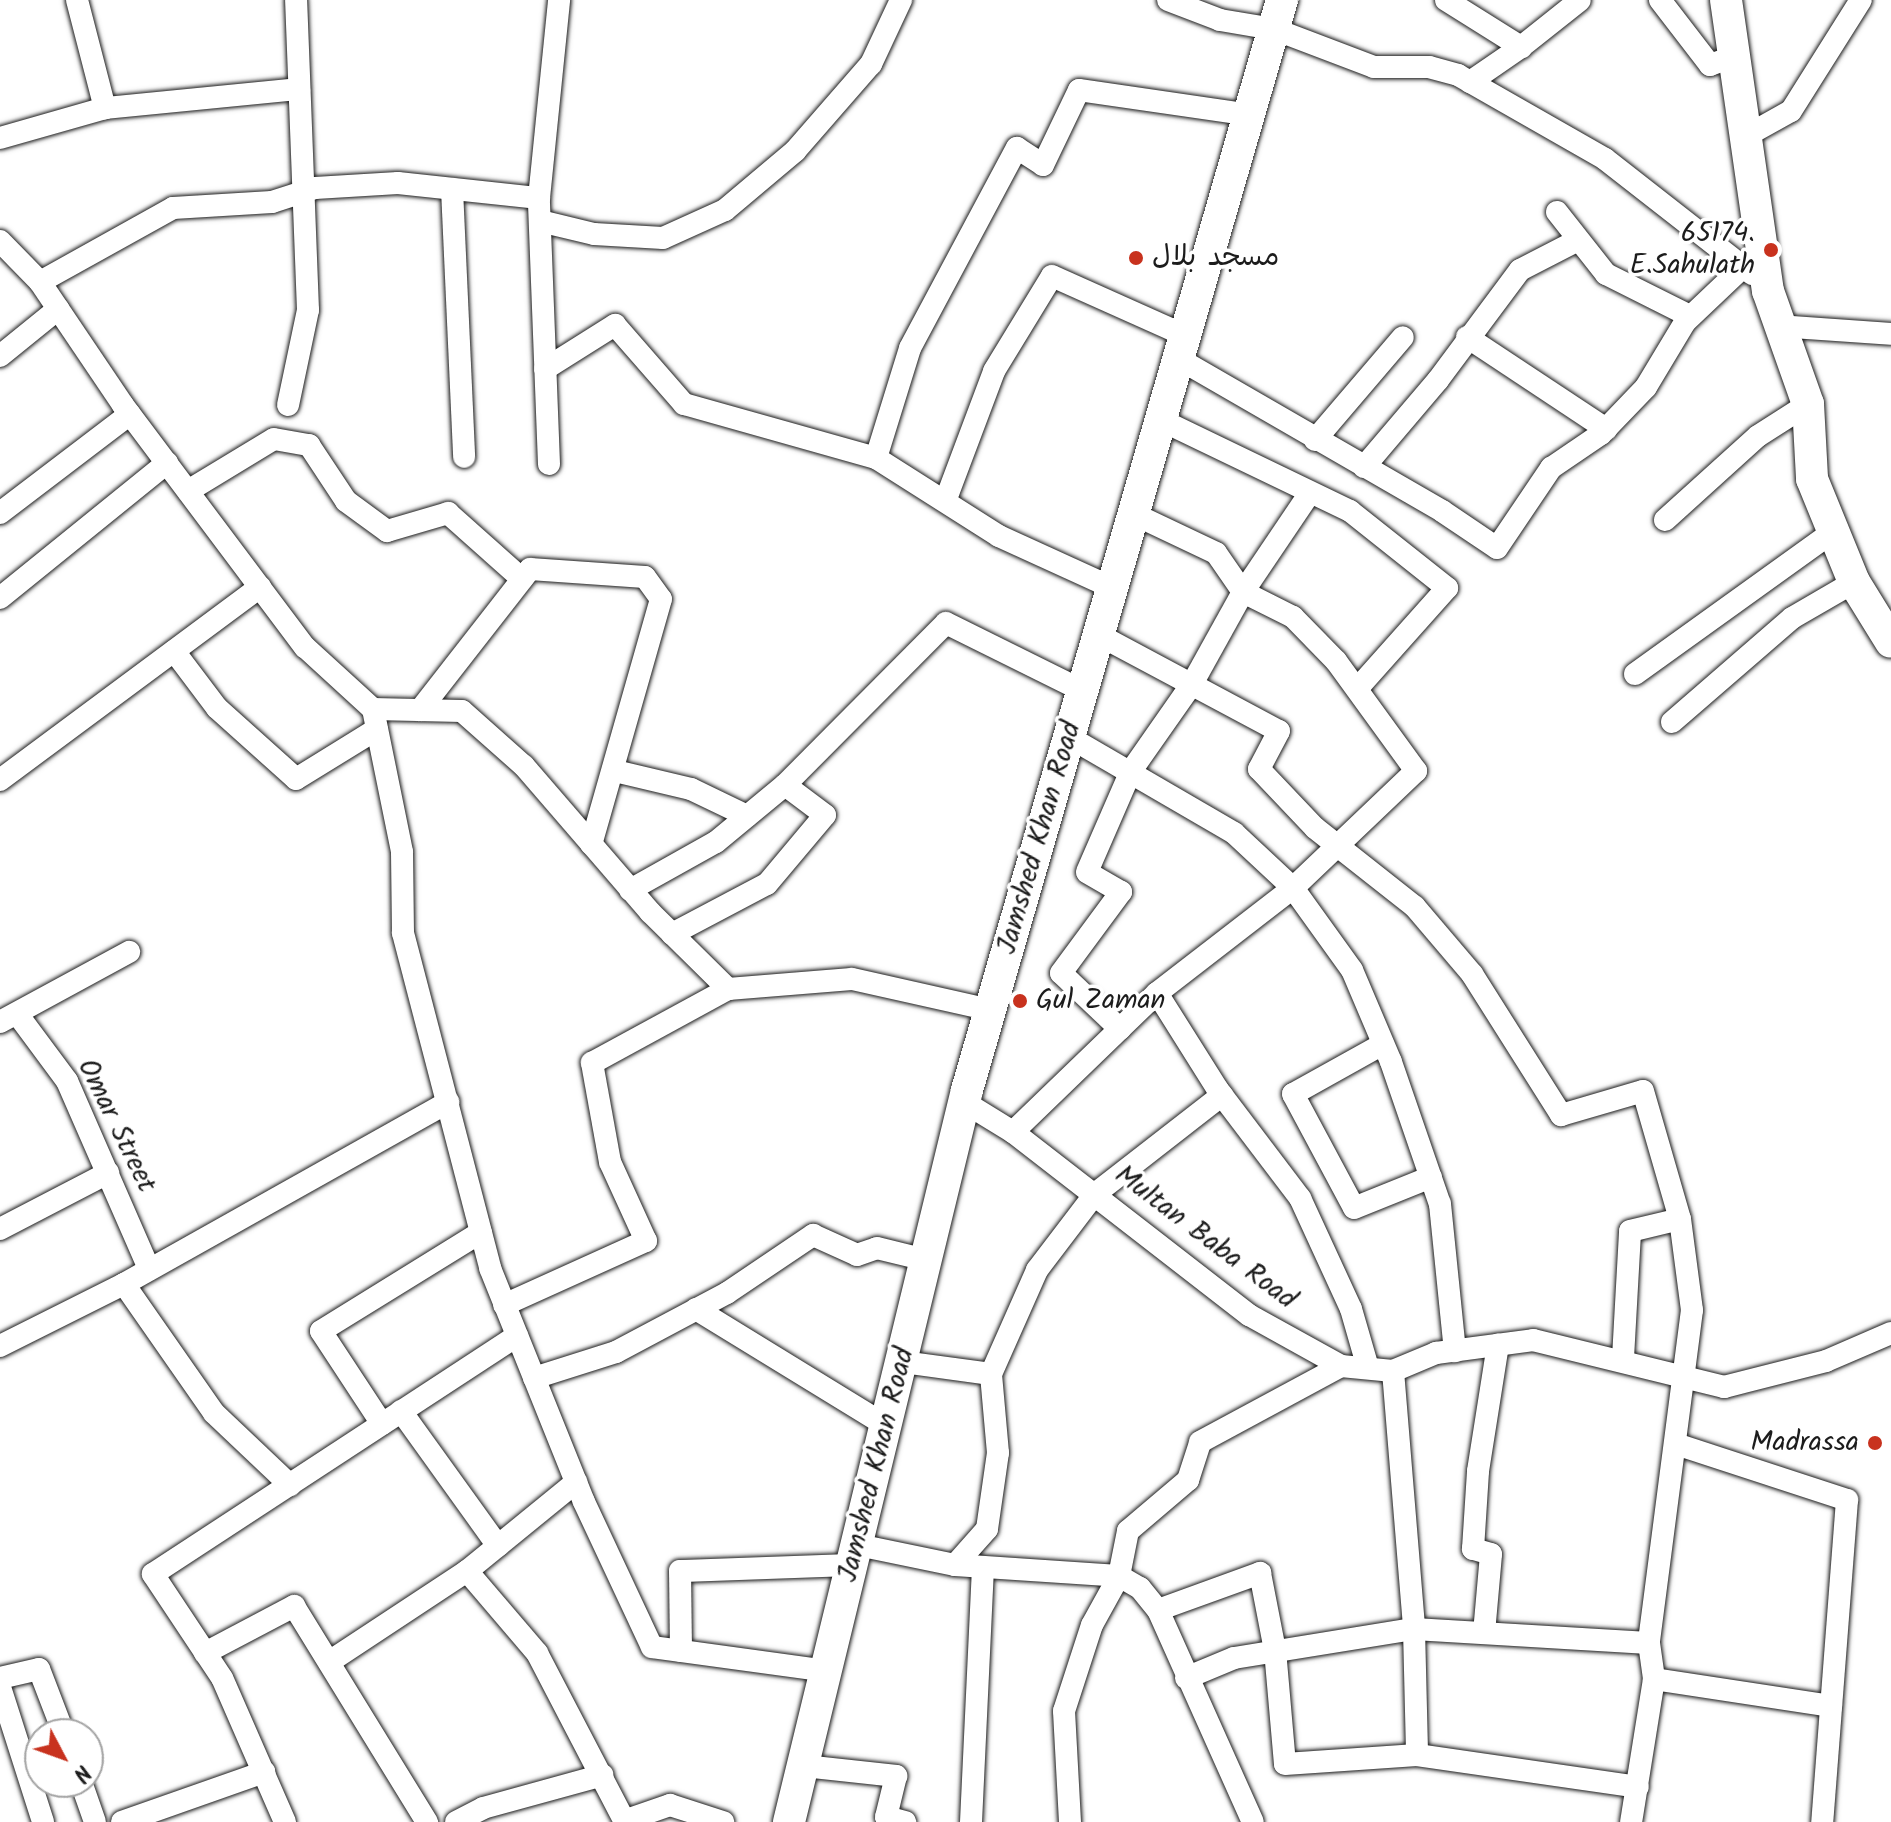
<!DOCTYPE html>
<meta charset="utf-8">
<style>
body{margin:0}
#map{position:relative;width:1891px;height:1822px;overflow:hidden;background:#fff;font-family:Kalam,"Playpen Sans Arabic",sans-serif}
div>[style]{position:absolute}
[style*='--x']{left:calc(var(--x)*1px);top:calc(var(--y)*1px);width:calc(var(--w)*1px);rotate:calc(var(--a)*1deg)}
.roads{filter:drop-shadow(0 0 2px #1c1c1c) drop-shadow(0 0 2px #1c1c1c)}
.street>*{height:22px;margin:-11px;padding:0 11px;transform-origin:11px;border-radius:11px;background:#fff}
.secondary>*{height:32px;margin:-16px;padding:0 16px;transform-origin:16px;border-radius:16px;background:#fff}
.dots>*{width:22px;height:22px;translate:-50% -50%;box-sizing:border-box;border:4px solid #fff;border-radius:50%}
span{translate:-50% -50%;white-space:nowrap;text-align:center;line-height:1.15;-webkit-text-stroke:7px #fff;paint-order:stroke}
.poi-label{font-size:28px;color:#1c1c1c}
.right{translate:-100% -50%;text-align:right}
.left{translate:0 -50%;text-align:left}
.street-label{font-size:28px;color:#1c1c1c}
.north{position:absolute;left:24px;top:1718px;width:80px;height:80px;box-sizing:border-box;background:#fff;border:2px solid #a4a4a4;border-radius:50%;rotate:131deg;font-size:22px;font-weight:700;line-height:32px;text-align:center;color:#1c1c1c}
.north::after{content:'';display:block;margin:auto;width:28px;height:36px;background:#c8321e;clip-path:polygon(50% 0,100% 100%,50% 72%,0 100%)}
</style>
<div id="map">
<div class="roads">
<div class="street">
<i style="--x:77;--y:0;--w:112;--a:75.5"></i>
<i style="--x:1168;--y:0;--w:56;--a:21"></i>
<i style="--x:1220;--y:20;--w:55;--a:9.5"></i>
<i style="--x:1274;--y:29;--w:107;--a:20.8"></i>
<i style="--x:1374;--y:67;--w:55;--a:0"></i>
<i style="--x:1429;--y:67;--w:30;--a:15"></i>
<i style="--x:1458;--y:75;--w:169;--a:29.7"></i>
<i style="--x:1605;--y:159;--w:187;--a:38"></i>
<i style="--x:1446;--y:0;--w:89;--a:32.1"></i>
<i style="--x:1521;--y:47;--w:62;--a:145.5"></i>
<i style="--x:1660;--y:0;--w:82;--a:52.4"></i>
<i style="--x:1710;--y:65;--w:27;--a:-20"></i>
<i style="--x:1521;--y:47;--w:75;--a:-38.5"></i>
<i style="--x:1746;--y:136;--w:51;--a:-29.1"></i>
<i style="--x:1791;--y:111;--w:131;--a:-57.8"></i>
<i style="--x:0;--y:138;--w:109;--a:-15.9"></i>
<i style="--x:105;--y:108;--w:195;--a:-5.6"></i>
<i style="--x:452;--y:189;--w:268;--a:87.4"></i>
<i style="--x:1557;--y:212;--w:79;--a:51.7"></i>
<i style="--x:1606;--y:274;--w:94;--a:26.6"></i>
<i style="--x:540;--y:221;--w:56;--a:13.5"></i>
<i style="--x:594;--y:234;--w:69;--a:3.3"></i>
<i style="--x:663;--y:238;--w:68;--a:-24.3"></i>
<i style="--x:725;--y:210;--w:92;--a:-40.1"></i>
<i style="--x:795;--y:151;--w:116;--a:-48.9"></i>
<i style="--x:871;--y:64;--w:71;--a:-64.9"></i>
<i style="--x:0;--y:241;--w:57;--a:45.7"></i>
<i style="--x:40;--y:282;--w:148;--a:56"></i>
<i style="--x:123;--y:405;--w:303;--a:53.1"></i>
<i style="--x:305;--y:647;--w:92;--a:42.4"></i>
<i style="--x:373;--y:709;--w:146;--a:78.5"></i>
<i style="--x:402;--y:852;--w:81;--a:89.3"></i>
<i style="--x:403;--y:933;--w:346;--a:75.4"></i>
<i style="--x:490;--y:1268;--w:252;--a:68.1"></i>
<i style="--x:584;--y:1502;--w:160;--a:64.9"></i>
<i style="--x:652;--y:1647;--w:178;--a:7.8"></i>
<i style="--x:40;--y:282;--w:152;--a:-29.1"></i>
<i style="--x:173;--y:208;--w:99;--a:-3.5"></i>
<i style="--x:272;--y:202;--w:45;--a:-18"></i>
<i style="--x:315;--y:188;--w:83;--a:-3.4"></i>
<i style="--x:398;--y:183;--w:142;--a:6.1"></i>
<i style="--x:1778;--y:326;--w:113;--a:4"></i>
<i style="--x:1467;--y:337;--w:167;--a:33.5"></i>
<i style="--x:0;--y:356;--w:75;--a:-39"></i>
<i style="--x:1179;--y:359;--w:304;--a:30"></i>
<i style="--x:1442;--y:511;--w:66;--a:33.9"></i>
<i style="--x:1497;--y:548;--w:97;--a:-56"></i>
<i style="--x:1551;--y:468;--w:60;--a:-34.2"></i>
<i style="--x:1601;--y:434;--w:65;--a:-46.2"></i>
<i style="--x:1646;--y:387;--w:76;--a:-59"></i>
<i style="--x:1685;--y:322;--w:81;--a:-43.5"></i>
<i style="--x:545;--y:369;--w:83;--a:-32.2"></i>
<i style="--x:615;--y:325;--w:105;--a:48.9"></i>
<i style="--x:684;--y:404;--w:199;--a:15.7"></i>
<i style="--x:876;--y:458;--w:146;--a:32.4"></i>
<i style="--x:999;--y:536;--w:125;--a:24.5"></i>
<i style="--x:288;--y:405;--w:97;--a:-78.1"></i>
<i style="--x:308;--y:310;--w:310;--a:-92.2"></i>
<i style="--x:1161;--y:420;--w:210;--a:25.7"></i>
<i style="--x:1350;--y:511;--w:124;--a:38.4"></i>
<i style="--x:1447;--y:588;--w:135;--a:131.7"></i>
<i style="--x:1315;--y:440;--w:135;--a:-49.5"></i>
<i style="--x:876;--y:458;--w:115;--a:-72.8"></i>
<i style="--x:910;--y:348;--w:227;--a:-61.9"></i>
<i style="--x:1017;--y:148;--w:31;--a:33"></i>
<i style="--x:1043;--y:165;--w:83;--a:-64.4"></i>
<i style="--x:1079;--y:90;--w:173;--a:8.3"></i>
<i style="--x:549;--y:464;--w:266;--a:-92.2"></i>
<i style="--x:539;--y:198;--w:199;--a:-84.2"></i>
<i style="--x:1364;--y:467;--w:114;--a:-49.6"></i>
<i style="--x:1438;--y:380;--w:137;--a:-53.3"></i>
<i style="--x:1520;--y:270;--w:65;--a:-27.3"></i>
<i style="--x:188;--y:491;--w:100;--a:-31.2"></i>
<i style="--x:274;--y:439;--w:36;--a:10"></i>
<i style="--x:309;--y:445;--w:67;--a:56.5"></i>
<i style="--x:346;--y:501;--w:51;--a:36.2"></i>
<i style="--x:387;--y:531;--w:64;--a:-16.4"></i>
<i style="--x:448;--y:513;--w:99;--a:41.7"></i>
<i style="--x:946;--y:499;--w:137;--a:-69.4"></i>
<i style="--x:994;--y:371;--w:111;--a:-58.6"></i>
<i style="--x:1052;--y:276;--w:147;--a:24.1"></i>
<i style="--x:0;--y:513;--w:163;--a:-37.3"></i>
<i style="--x:1665;--y:520;--w:125;--a:-42.1"></i>
<i style="--x:1758;--y:436;--w:59;--a:-32.6"></i>
<i style="--x:0;--y:598;--w:215;--a:-39"></i>
<i style="--x:1099;--y:635;--w:204;--a:28.1"></i>
<i style="--x:1279;--y:731;--w:43;--a:117.8"></i>
<i style="--x:1259;--y:769;--w:81;--a:46.5"></i>
<i style="--x:1315;--y:828;--w:127;--a:38.3"></i>
<i style="--x:1415;--y:907;--w:88;--a:49.6"></i>
<i style="--x:1472;--y:974;--w:167;--a:57.7"></i>
<i style="--x:1561;--y:1115;--w:85;--a:-16.3"></i>
<i style="--x:1643;--y:1091;--w:133;--a:73.9"></i>
<i style="--x:1680;--y:1219;--w:92;--a:82.5"></i>
<i style="--x:1692;--y:1310;--w:336;--a:97.4"></i>
<i style="--x:1649;--y:1643;--w:36;--a:82"></i>
<i style="--x:1654;--y:1679;--w:145;--a:99.1"></i>
<i style="--x:174;--y:651;--w:71;--a:53"></i>
<i style="--x:217;--y:708;--w:106;--a:41.9"></i>
<i style="--x:296;--y:779;--w:95;--a:-31.7"></i>
<i style="--x:1635;--y:674;--w:245;--a:-35.7"></i>
<i style="--x:373;--y:709;--w:89;--a:1.3"></i>
<i style="--x:462;--y:711;--w:83;--a:41.6"></i>
<i style="--x:524;--y:766;--w:193;--a:49.2"></i>
<i style="--x:650;--y:912;--w:110;--a:44.6"></i>
<i style="--x:728;--y:989;--w:124;--a:-4.6"></i>
<i style="--x:852;--y:979;--w:142;--a:12.6"></i>
<i style="--x:420;--y:710;--w:179;--a:-52"></i>
<i style="--x:530;--y:569;--w:115;--a:4"></i>
<i style="--x:645;--y:577;--w:27;--a:54"></i>
<i style="--x:661;--y:599;--w:255;--a:105.9"></i>
<i style="--x:1672;--y:722;--w:159;--a:-40.9"></i>
<i style="--x:1792;--y:618;--w:72;--a:-30.1"></i>
<i style="--x:1069;--y:737;--w:191;--a:30.2"></i>
<i style="--x:1234;--y:833;--w:81;--a:43"></i>
<i style="--x:1293;--y:888;--w:101;--a:54.3"></i>
<i style="--x:1352;--y:970;--w:100;--a:67"></i>
<i style="--x:1391;--y:1062;--w:150;--a:71"></i>
<i style="--x:1440;--y:1204;--w:148;--a:84.2"></i>
<i style="--x:615;--y:771;--w:78;--a:13.3"></i>
<i style="--x:691;--y:789;--w:62;--a:25.7"></i>
<i style="--x:0;--y:780;--w:324;--a:-36.6"></i>
<i style="--x:630;--y:890;--w:98;--a:-29.2"></i>
<i style="--x:716;--y:842;--w:89;--a:-39.6"></i>
<i style="--x:785;--y:785;--w:228;--a:-45.2"></i>
<i style="--x:946;--y:623;--w:153;--a:26.4"></i>
<i style="--x:672;--y:934;--w:107;--a:-27.8"></i>
<i style="--x:767;--y:884;--w:90;--a:-50"></i>
<i style="--x:825;--y:815;--w:50;--a:-143.1"></i>
<i style="--x:1157;--y:993;--w:115;--a:57.8"></i>
<i style="--x:1218;--y:1090;--w:136;--a:52.8"></i>
<i style="--x:1300;--y:1198;--w:122;--a:65.3"></i>
<i style="--x:1351;--y:1309;--w:61;--a:73.9"></i>
<i style="--x:18;--y:1015;--w:82;--a:53.4"></i>
<i style="--x:67;--y:1081;--w:205;--a:66.4"></i>
<i style="--x:0;--y:1022;--w:147;--a:-28.5"></i>
<i style="--x:1120;--y:1029;--w:81;--a:-136.5"></i>
<i style="--x:1061;--y:973;--w:101;--a:-53.5"></i>
<i style="--x:1121;--y:892;--w:39;--a:-150"></i>
<i style="--x:1087;--y:872;--w:110;--a:-66.5"></i>
<i style="--x:1131;--y:771;--w:106;--a:-55"></i>
<i style="--x:1192;--y:684;--w:105;--a:-61"></i>
<i style="--x:1243;--y:592;--w:118;--a:-56"></i>
<i style="--x:1383;--y:1044;--w:103;--a:150.9"></i>
<i style="--x:1293;--y:1094;--w:129;--a:61.8"></i>
<i style="--x:1354;--y:1208;--w:83;--a:-21.9"></i>
<i style="--x:964;--y:1102;--w:57;--a:31.5"></i>
<i style="--x:1013;--y:1132;--w:299;--a:37.8"></i>
<i style="--x:1249;--y:1315;--w:105;--a:29"></i>
<i style="--x:1341;--y:1366;--w:52;--a:5.5"></i>
<i style="--x:1393;--y:1371;--w:47;--a:-22.7"></i>
<i style="--x:1436;--y:1353;--w:98;--a:-7.6"></i>
<i style="--x:1533;--y:1340;--w:197;--a:13.8"></i>
<i style="--x:1724;--y:1387;--w:105;--a:-14.3"></i>
<i style="--x:1826;--y:1361;--w:71;--a:-23.3"></i>
<i style="--x:1013;--y:1132;--w:200;--a:-44"></i>
<i style="--x:1157;--y:993;--w:172;--a:-37.7"></i>
<i style="--x:1293;--y:888;--w:170;--a:-43.6"></i>
<i style="--x:1416;--y:771;--w:136;--a:-126"></i>
<i style="--x:1336;--y:661;--w:62;--a:-134.3"></i>
<i style="--x:1293;--y:617;--w:56;--a:-153.4"></i>
<i style="--x:1243;--y:592;--w:47;--a:-124.7"></i>
<i style="--x:1216;--y:553;--w:91;--a:-154.6"></i>
<i style="--x:0;--y:1229;--w:122;--a:-27.4"></i>
<i style="--x:124;--y:1284;--w:157;--a:55.1"></i>
<i style="--x:214;--y:1413;--w:105;--a:43.5"></i>
<i style="--x:504;--y:1305;--w:156;--a:-24.3"></i>
<i style="--x:646;--y:1241;--w:87;--a:-114.5"></i>
<i style="--x:610;--y:1162;--w:101;--a:-100.3"></i>
<i style="--x:592;--y:1063;--w:155;--a:-28.6"></i>
<i style="--x:696;--y:1309;--w:224;--a:31.5"></i>
<i style="--x:0;--y:1346;--w:139;--a:-26.6"></i>
<i style="--x:124;--y:1284;--w:372;--a:-29.3"></i>
<i style="--x:1623;--y:1358;--w:127;--a:-86.8"></i>
<i style="--x:1630;--y:1231;--w:51;--a:-13.5"></i>
<i style="--x:1393;--y:1371;--w:259;--a:85.3"></i>
<i style="--x:1414;--y:1629;--w:126;--a:88.6"></i>
<i style="--x:991;--y:1374;--w:114;--a:-66.1"></i>
<i style="--x:1037;--y:1270;--w:96;--a:-52.7"></i>
<i style="--x:1095;--y:1194;--w:161;--a:-37.9"></i>
<i style="--x:534;--y:1378;--w:86;--a:-17.6"></i>
<i style="--x:616;--y:1352;--w:126;--a:-28"></i>
<i style="--x:727;--y:1293;--w:104;--a:-34"></i>
<i style="--x:813;--y:1235;--w:48;--a:24.4"></i>
<i style="--x:857;--y:1255;--w:21;--a:-19"></i>
<i style="--x:877;--y:1248;--w:50;--a:13.8"></i>
<i style="--x:401;--y:1411;--w:166;--a:54.3"></i>
<i style="--x:382;--y:1424;--w:111;--a:-123.3"></i>
<i style="--x:321;--y:1331;--w:188;--a:-31.7"></i>
<i style="--x:1676;--y:1444;--w:180;--a:18.1"></i>
<i style="--x:1847;--y:1500;--w:323;--a:94.4"></i>
<i style="--x:858;--y:1545;--w:99;--a:11.7"></i>
<i style="--x:955;--y:1565;--w:48;--a:-48.4"></i>
<i style="--x:987;--y:1529;--w:77;--a:-81.8"></i>
<i style="--x:998;--y:1453;--w:79;--a:-95.1"></i>
<i style="--x:991;--y:1374;--w:90;--a:-172.3"></i>
<i style="--x:955;--y:1565;--w:164;--a:3.8"></i>
<i style="--x:1119;--y:1576;--w:24;--a:30"></i>
<i style="--x:1140;--y:1588;--w:28;--a:51"></i>
<i style="--x:1158;--y:1610;--w:232;--a:65.9"></i>
<i style="--x:467;--y:1571;--w:108;--a:49.5"></i>
<i style="--x:537;--y:1653;--w:191;--a:62.5"></i>
<i style="--x:1158;--y:1610;--w:109;--a:-19.9"></i>
<i style="--x:1260;--y:1573;--w:78;--a:79"></i>
<i style="--x:1275;--y:1650;--w:114;--a:85"></i>
<i style="--x:1285;--y:1764;--w:132;--a:-3.9"></i>
<i style="--x:1417;--y:1755;--w:223;--a:8.2"></i>
<i style="--x:1484;--y:1633;--w:79;--a:-84.9"></i>
<i style="--x:1491;--y:1554;--w:19;--a:-164"></i>
<i style="--x:1473;--y:1549;--w:78;--a:-86.3"></i>
<i style="--x:1478;--y:1471;--w:128;--a:-81"></i>
<i style="--x:681;--y:1651;--w:80;--a:-90.7"></i>
<i style="--x:680;--y:1571;--w:173;--a:-2"></i>
<i style="--x:205;--y:1653;--w:101;--a:-27.8"></i>
<i style="--x:294;--y:1606;--w:254;--a:58.4"></i>
<i style="--x:329;--y:1662;--w:165;--a:-33.4"></i>
<i style="--x:467;--y:1571;--w:141;--a:-39.2"></i>
<i style="--x:0;--y:1678;--w:40;--a:-13"></i>
<i style="--x:39;--y:1669;--w:70;--a:69"></i>
<i style="--x:1186;--y:1678;--w:52;--a:-22.6"></i>
<i style="--x:1234;--y:1658;--w:182;--a:-9.2"></i>
<i style="--x:1414;--y:1629;--w:235;--a:3.4"></i>
<i style="--x:1654;--y:1679;--w:179;--a:8.7"></i>
<i style="--x:0;--y:1687;--w:142;--a:72.3"></i>
<i style="--x:804;--y:1766;--w:93;--a:6.2"></i>
<i style="--x:896;--y:1776;--w:42;--a:103.7"></i>
<i style="--x:886;--y:1817;--w:20;--a:15"></i>
<i style="--x:81;--y:1782;--w:42;--a:70.7"></i>
<i style="--x:624;--y:1821;--w:49;--a:-19.2"></i>
<i style="--x:670;--y:1805;--w:56;--a:17.8"></i>
<i style="--x:122;--y:1822;--w:151;--a:-19.4"></i>
<i style="--x:285;--y:1822;--w:157;--a:-113.6"></i>
<i style="--x:222;--y:1678;--w:125;--a:-123.6"></i>
<i style="--x:153;--y:1574;--w:435;--a:-33.2"></i>
<i style="--x:456;--y:1822;--w:30;--a:-27"></i>
<i style="--x:483;--y:1808;--w:124;--a:-15.4"></i>
<i style="--x:971;--y:1822;--w:255;--a:-87.3"></i>
<i style="--x:1070;--y:1822;--w:111;--a:-93.1"></i>
<i style="--x:1064;--y:1711;--w:90;--a:-72"></i>
<i style="--x:1092;--y:1625;--w:56;--a:-61.1"></i>
<i style="--x:1119;--y:1576;--w:46;--a:-78.7"></i>
<i style="--x:1128;--y:1531;--w:79;--a:-40.4"></i>
<i style="--x:1188;--y:1480;--w:40;--a:-72"></i>
<i style="--x:1200;--y:1442;--w:160;--a:-28.3"></i>
</div>
<div class="secondary">
<i style="--x:1726;--y:0;--w:294;--a:81.8"></i>
<i style="--x:1768;--y:291;--w:120;--a:70.5"></i>
<i style="--x:1808;--y:404;--w:75;--a:86.9"></i>
<i style="--x:1812;--y:479;--w:111;--a:67.8"></i>
<i style="--x:1854;--y:582;--w:70;--a:58.3"></i>
<i style="--x:789;--y:1822;--w:753;--a:-76.33"></i>
<i style="--x:967;--y:1090;--w:1135;--a:-73.88"></i>
</div>
</div>
<div class="dots">
<i style="left:1771px;top:250px;background:#c8321e"></i>
<i style="left:1136px;top:258px;background:#c8321e"></i>
<i style="left:1020px;top:1001px;background:#c8321e"></i>
<i style="left:1875px;top:1443px;background:#c8321e"></i>
</div>
<div class="poi-label">
<span class="right" style="left:1755px;top:250px">65174.<br>E.Sahulath</span>
<span class="left" style="left:1152px;top:258px">مسجد بلال</span>
<span class="left" style="left:1036px;top:1001px">Gul Zaman</span>
<span class="right" style="left:1859px;top:1443px">Madrassa</span>
</div>
<div class="street-label">
<span style="left:1040px;top:838px;rotate:-74deg">Jamshed Khan Road</span>
<span style="left:116px;top:1126px;rotate:64deg">Omar Street</span>
<span style="left:1205px;top:1238px;rotate:37deg">Multan Baba Road</span>
<span style="left:877px;top:1465px;rotate:-76deg">Jamshed Khan Road</span>
</div>
<div class="north">N</div>
</div>
